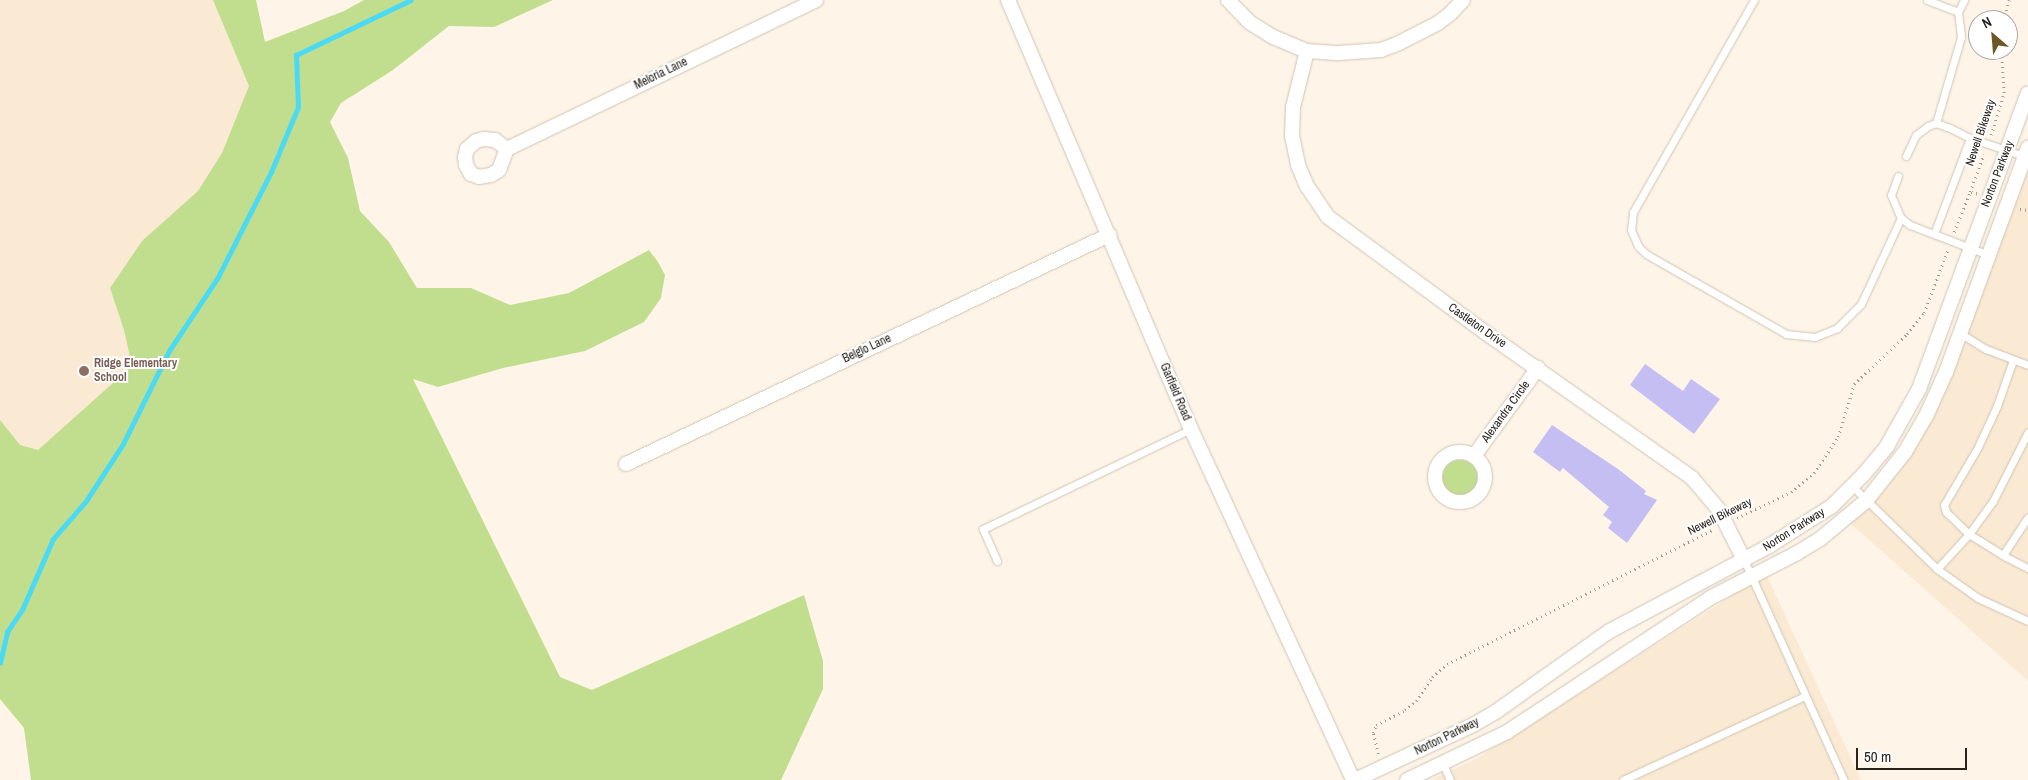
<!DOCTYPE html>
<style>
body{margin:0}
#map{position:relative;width:2028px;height:780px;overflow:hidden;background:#fef5e8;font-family:"Archivo Narrow",sans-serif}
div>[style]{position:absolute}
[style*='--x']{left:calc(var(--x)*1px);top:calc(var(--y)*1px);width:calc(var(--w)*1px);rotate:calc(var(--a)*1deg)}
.built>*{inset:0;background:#faead3}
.green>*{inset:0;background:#c1de8f}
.round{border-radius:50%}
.stream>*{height:4.5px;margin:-2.25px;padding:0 2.25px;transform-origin:2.25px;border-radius:2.25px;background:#4bdaf4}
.building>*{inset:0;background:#c5bef3}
.path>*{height:2.5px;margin-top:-1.25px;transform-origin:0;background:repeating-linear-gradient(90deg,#a39c92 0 1px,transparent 0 5px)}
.roads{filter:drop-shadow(0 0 1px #cec4b4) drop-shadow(0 0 1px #cec4b4)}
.service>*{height:7px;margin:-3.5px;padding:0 3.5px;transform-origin:3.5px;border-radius:3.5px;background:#fff}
.minor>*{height:14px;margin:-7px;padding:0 7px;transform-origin:7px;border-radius:7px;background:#fff}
.minor>.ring{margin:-7px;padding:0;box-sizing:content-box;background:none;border:14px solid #fff;border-radius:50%}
.dots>*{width:14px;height:14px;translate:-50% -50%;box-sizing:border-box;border:2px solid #fff;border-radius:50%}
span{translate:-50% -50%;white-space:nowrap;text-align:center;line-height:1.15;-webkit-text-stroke:4px #fff;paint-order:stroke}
.street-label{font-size:12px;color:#27231d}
.education-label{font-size:12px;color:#785e54;font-weight:700}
.left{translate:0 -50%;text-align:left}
.north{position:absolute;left:1968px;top:10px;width:50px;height:50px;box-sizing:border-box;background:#fff;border:1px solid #a9a7a5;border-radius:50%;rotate:333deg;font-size:14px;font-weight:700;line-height:20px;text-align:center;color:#27231d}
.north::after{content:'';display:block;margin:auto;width:18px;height:22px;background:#6d5726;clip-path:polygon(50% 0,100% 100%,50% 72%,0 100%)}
.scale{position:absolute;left:1856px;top:748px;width:111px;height:22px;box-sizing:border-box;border:2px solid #27231d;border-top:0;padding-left:6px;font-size:15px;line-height:18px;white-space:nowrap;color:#27231d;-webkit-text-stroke:4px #fff;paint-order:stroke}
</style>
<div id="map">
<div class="built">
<i style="clip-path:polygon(0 0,228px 0,335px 222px,0 519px)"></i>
<i style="clip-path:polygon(2028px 163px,2028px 681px,1850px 523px,1936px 408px)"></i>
<i style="clip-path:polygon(1766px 574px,1861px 780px,1430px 780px,1476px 759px)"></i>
</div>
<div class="green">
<i style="clip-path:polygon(213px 0,256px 0,265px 42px,344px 11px,364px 0,553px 0,494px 27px,449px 26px,393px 70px,341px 103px,330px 122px,348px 158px,360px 211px,389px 242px,417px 288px,471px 288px,510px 305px,569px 293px,649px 250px,658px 262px,665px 275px,661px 298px,644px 322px,585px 351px,503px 368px,438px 387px,413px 379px,560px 677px,592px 690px,804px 595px,823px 661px,823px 689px,781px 780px,31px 780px,24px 728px,0 699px,0 420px,20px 445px,38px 450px,132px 366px,124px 330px,110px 288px,142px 241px,198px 191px,222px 153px,249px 86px)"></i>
<i class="round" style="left:1442px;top:460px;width:36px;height:36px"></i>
</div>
<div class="stream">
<i style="--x:0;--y:663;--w:32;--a:-77"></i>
<i style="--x:7;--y:632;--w:27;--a:-56"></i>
<i style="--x:22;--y:610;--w:77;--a:-66.4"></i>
<i style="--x:53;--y:539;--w:50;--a:-49"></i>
<i style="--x:86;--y:501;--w:68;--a:-57"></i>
<i style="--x:123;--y:444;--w:104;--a:-63.7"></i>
<i style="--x:169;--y:351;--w:89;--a:-56.5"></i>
<i style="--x:218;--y:277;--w:118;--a:-63.2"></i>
<i style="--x:271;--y:172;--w:70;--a:-67.4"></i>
<i style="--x:298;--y:107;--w:52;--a:-92.2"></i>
<i style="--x:296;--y:55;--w:127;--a:-25.6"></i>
</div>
<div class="building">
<i style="clip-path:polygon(1645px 364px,1683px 391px,1691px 379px,1720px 399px,1694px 434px,1630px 385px)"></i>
<i style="clip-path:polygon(1552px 425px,1618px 469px,1646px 491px,1644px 494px,1657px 500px,1627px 543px,1608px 528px,1612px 522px,1603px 515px,1609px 507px,1563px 468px,1560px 472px,1533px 452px)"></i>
</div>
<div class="path">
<i style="--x:2003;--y:20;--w:21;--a:-73"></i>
<i style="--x:1991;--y:135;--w:44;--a:-72.8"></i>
<i style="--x:2004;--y:93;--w:43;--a:-94"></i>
<i style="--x:1977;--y:194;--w:7;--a:-164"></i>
<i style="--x:1970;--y:192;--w:40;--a:-69.8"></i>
<i style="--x:2020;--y:209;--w:8;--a:7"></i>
<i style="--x:1954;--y:232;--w:43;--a:-68.2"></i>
<i style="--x:1737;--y:518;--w:60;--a:-25.7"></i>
<i style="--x:1791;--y:492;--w:30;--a:-40"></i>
<i style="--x:1814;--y:473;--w:43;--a:-56.3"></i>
<i style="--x:1838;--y:437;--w:55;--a:-73.2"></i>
<i style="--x:1854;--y:384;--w:73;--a:-43.3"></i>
<i style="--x:1907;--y:334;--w:27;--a:-51"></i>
<i style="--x:1924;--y:313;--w:68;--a:-69.4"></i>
<i style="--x:1378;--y:754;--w:22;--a:-103"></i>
<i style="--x:1373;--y:733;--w:9;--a:-69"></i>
<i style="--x:1376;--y:725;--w:33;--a:-27"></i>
<i style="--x:1405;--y:710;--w:14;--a:-39"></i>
<i style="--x:1416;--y:701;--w:29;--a:-56"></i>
<i style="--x:1432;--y:677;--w:20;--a:-41"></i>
<i style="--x:1447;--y:664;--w:299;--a:-26.8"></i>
</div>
<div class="roads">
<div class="service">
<i style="--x:1754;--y:0;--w:244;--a:119.7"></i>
<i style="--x:1633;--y:212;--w:18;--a:96"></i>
<i style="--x:1631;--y:230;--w:17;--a:66"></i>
<i style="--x:1638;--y:246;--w:11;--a:45"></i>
<i style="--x:1646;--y:254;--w:161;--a:29.7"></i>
<i style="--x:1786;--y:334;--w:29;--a:6"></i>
<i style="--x:1815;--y:337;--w:24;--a:-22"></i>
<i style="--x:1837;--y:328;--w:34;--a:-45"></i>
<i style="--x:1861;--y:304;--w:95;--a:-65.1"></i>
<i style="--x:1927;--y:0;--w:33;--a:21"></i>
<i style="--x:1958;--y:12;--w:25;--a:83"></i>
<i style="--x:1961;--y:37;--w:90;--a:106.2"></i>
<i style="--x:1958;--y:12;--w:13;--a:-63"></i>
<i style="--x:1906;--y:156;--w:23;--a:-65"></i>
<i style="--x:1916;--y:135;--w:15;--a:-37"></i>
<i style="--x:1928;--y:126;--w:9;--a:-21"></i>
<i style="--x:1936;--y:123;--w:15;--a:20"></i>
<i style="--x:1950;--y:128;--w:22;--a:27"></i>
<i style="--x:1970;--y:138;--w:60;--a:18.4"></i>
<i style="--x:1898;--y:176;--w:20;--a:110"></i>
<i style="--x:1891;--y:195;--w:25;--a:67"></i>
<i style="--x:1901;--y:218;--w:11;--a:38"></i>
<i style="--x:1910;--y:225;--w:85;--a:20.8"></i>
<i style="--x:1934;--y:234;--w:103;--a:-69.4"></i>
<i style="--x:1960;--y:333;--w:31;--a:32"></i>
<i style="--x:1986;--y:349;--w:45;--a:20.9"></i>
<i style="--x:2013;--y:360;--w:49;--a:109.2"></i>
<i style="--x:1997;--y:406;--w:45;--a:114.9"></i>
<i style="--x:1978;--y:447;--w:67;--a:120.4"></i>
<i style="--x:1944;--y:505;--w:7;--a:74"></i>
<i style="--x:1946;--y:512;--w:32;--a:44"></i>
<i style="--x:1969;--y:534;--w:44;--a:31.9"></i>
<i style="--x:2006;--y:557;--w:25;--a:27"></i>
<i style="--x:1852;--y:486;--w:119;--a:44.3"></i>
<i style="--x:1937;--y:569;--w:50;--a:35.3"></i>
<i style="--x:1978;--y:598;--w:55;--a:24.7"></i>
<i style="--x:2003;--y:555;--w:45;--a:-56.7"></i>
<i style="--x:1744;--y:560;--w:242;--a:65.6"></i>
<i style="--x:997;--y:561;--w:35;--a:-114"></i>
<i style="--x:983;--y:529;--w:231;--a:-25.7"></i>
<i style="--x:1937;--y:569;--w:47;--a:-47.6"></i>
<i style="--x:1969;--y:534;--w:41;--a:-54"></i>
<i style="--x:1993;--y:501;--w:77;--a:-63.1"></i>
<i style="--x:1443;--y:764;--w:17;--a:66"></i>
<i style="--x:1623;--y:780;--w:200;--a:-24.8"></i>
</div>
<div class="minor">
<i style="--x:1008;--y:0;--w:466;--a:66.9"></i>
<i style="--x:1191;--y:429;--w:387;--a:65.2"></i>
<i style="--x:1228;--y:0;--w:30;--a:46"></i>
<i style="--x:1249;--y:22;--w:26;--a:32"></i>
<i style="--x:1271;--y:36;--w:39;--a:23"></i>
<i style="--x:1307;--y:51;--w:32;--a:4"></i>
<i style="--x:1339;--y:53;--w:42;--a:-4.1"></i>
<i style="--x:1381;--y:50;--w:19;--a:-21"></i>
<i style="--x:1399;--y:43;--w:44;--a:-27.1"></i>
<i style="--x:1438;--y:23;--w:15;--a:-37"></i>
<i style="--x:1450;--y:14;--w:19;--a:-47"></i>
<i style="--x:1307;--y:51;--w:58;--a:104"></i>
<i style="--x:1293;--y:107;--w:29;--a:92"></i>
<i style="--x:1292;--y:136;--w:30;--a:78"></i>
<i style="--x:1298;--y:165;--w:23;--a:67"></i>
<i style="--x:1307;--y:186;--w:37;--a:56"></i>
<i style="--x:1328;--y:217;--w:196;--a:36.3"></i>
<i style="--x:1486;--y:333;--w:252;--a:35.1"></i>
<i style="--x:1692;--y:478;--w:42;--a:49.8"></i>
<i style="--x:1719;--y:510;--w:56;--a:63.4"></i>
<i style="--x:484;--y:139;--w:11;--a:5"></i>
<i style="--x:495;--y:140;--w:15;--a:37"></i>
<i style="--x:507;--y:149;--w:22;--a:111"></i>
<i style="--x:499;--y:170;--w:9;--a:148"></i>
<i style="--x:491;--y:175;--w:12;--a:171"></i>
<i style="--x:479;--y:177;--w:9;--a:-159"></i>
<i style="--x:471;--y:174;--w:10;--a:-119"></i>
<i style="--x:466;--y:165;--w:8;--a:-97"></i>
<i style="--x:465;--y:157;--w:8;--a:-76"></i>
<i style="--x:467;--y:149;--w:12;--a:-42"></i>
<i style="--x:476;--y:141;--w:8;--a:-14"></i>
<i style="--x:507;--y:149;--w:343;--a:-25.7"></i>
<i class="ring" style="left:1435px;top:452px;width:36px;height:36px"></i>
<i style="--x:1474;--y:456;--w:109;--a:-54"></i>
<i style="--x:626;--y:464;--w:535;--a:-25.37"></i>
<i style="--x:1355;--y:780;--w:130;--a:-25"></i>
<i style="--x:1473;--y:725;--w:28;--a:-30"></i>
<i style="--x:1497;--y:711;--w:136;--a:-35.4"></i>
<i style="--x:1608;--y:632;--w:183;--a:-28.1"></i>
<i style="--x:1769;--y:546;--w:75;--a:-32.4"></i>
<i style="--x:1832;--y:506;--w:44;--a:-45"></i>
<i style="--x:1863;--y:475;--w:38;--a:-50"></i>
<i style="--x:1887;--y:446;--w:65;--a:-60.7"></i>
<i style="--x:1919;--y:389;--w:315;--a:-69.8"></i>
<i style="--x:1407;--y:780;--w:111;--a:-25.6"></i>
<i style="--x:1507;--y:732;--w:243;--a:-33.4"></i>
<i style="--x:1710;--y:598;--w:98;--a:-27.3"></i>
<i style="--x:1797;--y:553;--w:27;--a:-31"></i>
<i style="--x:1820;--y:539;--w:60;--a:-39.6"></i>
<i style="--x:1866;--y:501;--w:63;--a:-51.5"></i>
<i style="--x:1905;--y:452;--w:44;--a:-59.9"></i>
<i style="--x:1927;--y:414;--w:46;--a:-65.7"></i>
<i style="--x:1946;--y:372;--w:239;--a:-69.9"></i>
</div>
</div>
<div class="dots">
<i style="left:84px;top:371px;background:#8d6e63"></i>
</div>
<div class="street-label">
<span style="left:661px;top:74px;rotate:-26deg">Meloria Lane</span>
<span style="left:1981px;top:133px;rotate:-71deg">Newell Bikeway</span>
<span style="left:1998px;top:174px;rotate:-69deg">Norton Parkway</span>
<span style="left:1477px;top:326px;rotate:35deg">Castleton Drive</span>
<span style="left:867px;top:349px;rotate:-25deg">Belglo Lane</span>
<span style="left:1175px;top:392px;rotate:67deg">Garfield Road</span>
<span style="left:1506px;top:412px;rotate:-54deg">Alexandra Circle</span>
<span style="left:1720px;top:517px;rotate:-26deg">Newell Bikeway</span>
<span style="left:1794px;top:530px;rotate:-32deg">Norton Parkway</span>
<span style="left:1447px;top:737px;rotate:-26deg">Norton Parkway</span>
</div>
<div class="education-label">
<span class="left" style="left:94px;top:371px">Ridge Elementary<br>School</span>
</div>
<div class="north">N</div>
<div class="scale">50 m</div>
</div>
